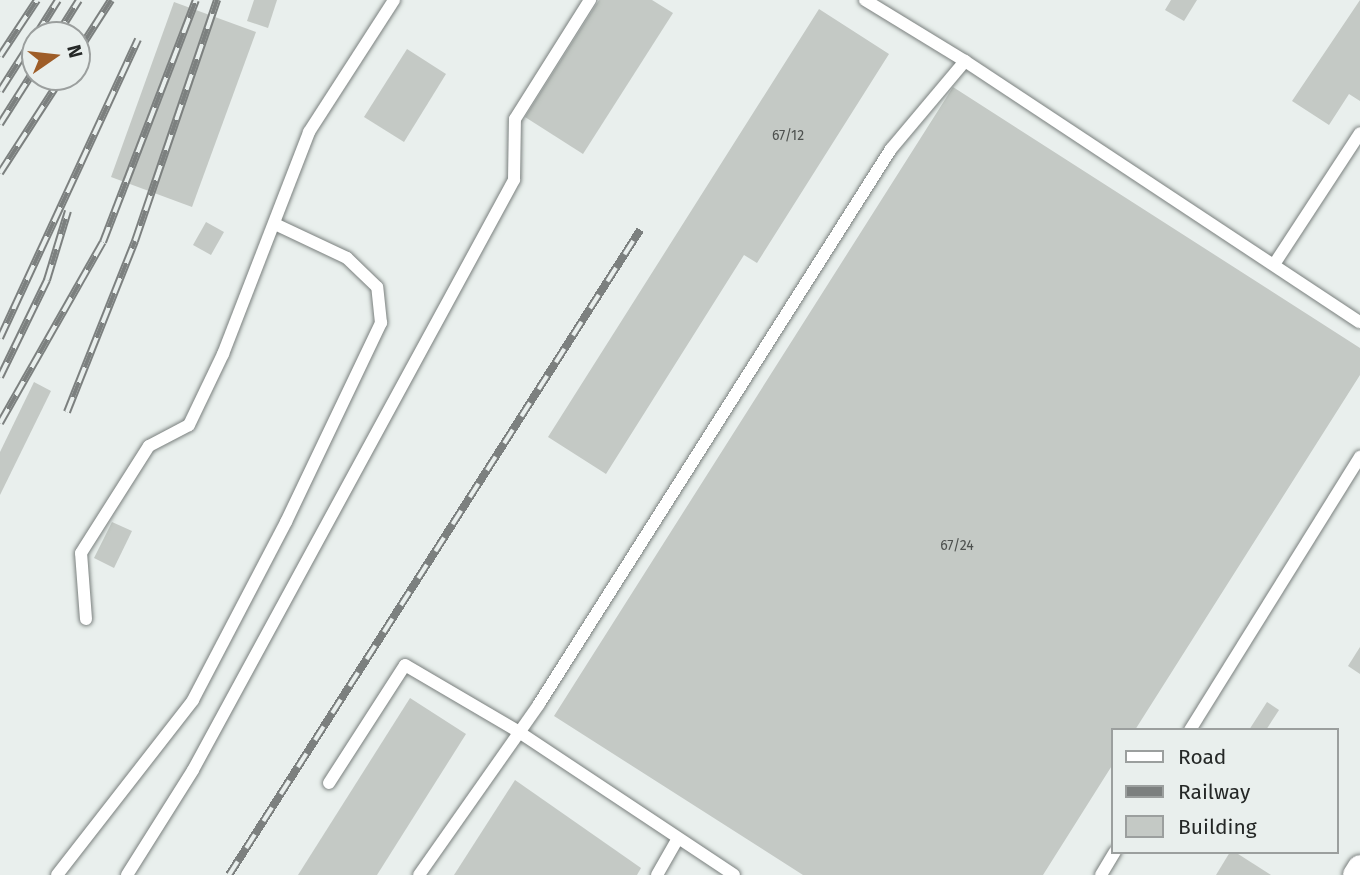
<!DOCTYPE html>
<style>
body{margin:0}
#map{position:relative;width:1360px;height:875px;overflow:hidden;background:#e9efed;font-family:"Fira Sans",sans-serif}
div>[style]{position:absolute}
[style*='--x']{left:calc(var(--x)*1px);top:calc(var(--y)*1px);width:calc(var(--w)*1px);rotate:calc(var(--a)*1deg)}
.building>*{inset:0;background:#c4c9c5}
.roads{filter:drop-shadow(0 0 2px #7a807e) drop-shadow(0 0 2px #7a807e)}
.service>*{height:12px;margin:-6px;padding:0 6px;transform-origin:6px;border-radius:6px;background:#fff}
.minor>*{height:24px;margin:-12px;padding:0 12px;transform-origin:12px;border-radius:12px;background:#fff}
.rail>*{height:8px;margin-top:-4px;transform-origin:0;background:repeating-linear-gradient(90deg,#e9efed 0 16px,#7c807f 0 32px);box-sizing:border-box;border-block:2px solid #7c807f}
span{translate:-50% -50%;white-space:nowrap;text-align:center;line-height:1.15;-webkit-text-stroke:5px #e9efed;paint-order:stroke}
.number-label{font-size:14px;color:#4d504e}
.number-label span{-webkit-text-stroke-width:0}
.legend{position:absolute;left:1111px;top:728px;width:228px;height:126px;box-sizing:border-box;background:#e9efed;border:2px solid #9b9f9e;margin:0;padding:9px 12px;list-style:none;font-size:21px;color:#252827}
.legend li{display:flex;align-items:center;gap:14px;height:35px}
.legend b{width:35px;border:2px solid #9b9f9e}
.north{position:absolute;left:21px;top:21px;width:70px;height:70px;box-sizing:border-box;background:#e9efed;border:2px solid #9b9f9e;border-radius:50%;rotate:76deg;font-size:19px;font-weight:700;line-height:28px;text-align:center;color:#252827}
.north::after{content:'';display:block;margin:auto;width:24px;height:32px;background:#9e5d28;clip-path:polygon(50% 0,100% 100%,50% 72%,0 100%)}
</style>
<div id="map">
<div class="building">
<i style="clip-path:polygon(254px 0,277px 0,268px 28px,247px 21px)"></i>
<i style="clip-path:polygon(599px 0,652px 0,673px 13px,583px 154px,525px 117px)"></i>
<i style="clip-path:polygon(1171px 0,1197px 0,1184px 21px,1165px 10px)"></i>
<i style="clip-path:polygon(1360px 0,1360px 101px,1349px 94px,1329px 125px,1292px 101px)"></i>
<i style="clip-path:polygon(174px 2px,256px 32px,192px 207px,111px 177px)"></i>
<i style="clip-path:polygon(819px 9px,889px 54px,757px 263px,744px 255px,606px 474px,548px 437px)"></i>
<i style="clip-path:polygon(407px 49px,446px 74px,404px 142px,364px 117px)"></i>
<i style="clip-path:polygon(953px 87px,1360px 348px,1360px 375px,1135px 730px,1113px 730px,1113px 764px,1043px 875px,803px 875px,554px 716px)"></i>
<i style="clip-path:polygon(206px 222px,224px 232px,211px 255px,193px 245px)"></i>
<i style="clip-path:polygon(34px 382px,51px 391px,0 495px,0 452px)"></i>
<i style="clip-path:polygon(112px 522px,132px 531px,114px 568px,94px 558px)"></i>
<i style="clip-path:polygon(1360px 647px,1360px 674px,1348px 666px)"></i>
<i style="clip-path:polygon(410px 698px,466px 734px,377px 875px,298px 875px)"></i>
<i style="clip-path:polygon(1267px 702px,1279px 710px,1266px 730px,1249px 730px)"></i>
<i style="clip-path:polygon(515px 780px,641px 868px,637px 875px,454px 875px)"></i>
<i style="clip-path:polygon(1230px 852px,1235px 852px,1271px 875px,1216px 875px)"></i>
</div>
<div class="roads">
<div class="service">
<i style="--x:865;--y:0;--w:117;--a:31.4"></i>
<i style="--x:1275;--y:263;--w:155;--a:-56.8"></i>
<i style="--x:86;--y:619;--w:66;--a:-94.3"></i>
<i style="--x:81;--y:553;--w:127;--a:-57.6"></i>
<i style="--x:149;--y:446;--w:45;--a:-27.7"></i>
<i style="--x:189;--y:425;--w:79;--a:-64.4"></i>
<i style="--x:223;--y:354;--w:238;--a:-68.8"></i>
<i style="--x:309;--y:132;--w:157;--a:-57.2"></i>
<i style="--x:1190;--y:730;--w:322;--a:-58.1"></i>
<i style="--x:329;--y:783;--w:140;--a:-57.2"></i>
<i style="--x:405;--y:665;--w:132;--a:30.4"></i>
<i style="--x:519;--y:732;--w:258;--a:33.6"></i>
<i style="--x:57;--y:875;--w:222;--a:-52.1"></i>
<i style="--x:193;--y:700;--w:201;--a:-62.4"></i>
<i style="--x:286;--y:522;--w:221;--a:-64.5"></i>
<i style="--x:381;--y:323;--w:36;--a:-96"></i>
<i style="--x:377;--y:287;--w:42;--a:-136"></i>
<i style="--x:347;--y:258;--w:80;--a:-154.7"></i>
<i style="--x:127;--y:875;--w:124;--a:-57.8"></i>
<i style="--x:193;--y:770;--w:672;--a:-61.45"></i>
<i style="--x:514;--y:180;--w:61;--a:-89.1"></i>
<i style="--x:515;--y:119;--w:141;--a:-57.8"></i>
<i style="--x:419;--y:875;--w:209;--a:-54.9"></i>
<i style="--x:539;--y:704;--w:657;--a:-57.62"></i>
<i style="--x:891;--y:149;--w:115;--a:-49.9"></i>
<i style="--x:965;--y:61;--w:473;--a:33.5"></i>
<i style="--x:657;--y:875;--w:40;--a:-60.3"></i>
<i style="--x:1101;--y:875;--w:27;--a:-59"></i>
</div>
<div class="minor">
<i style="--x:1355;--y:875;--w:9;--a:-58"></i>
</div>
</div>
<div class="rail">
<i style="--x:36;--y:35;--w:41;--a:-57.8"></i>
<i style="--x:57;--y:35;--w:41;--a:-57.8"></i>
<i style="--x:77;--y:53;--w:63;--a:-57.3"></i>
<i style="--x:0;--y:56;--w:67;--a:-56.5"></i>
<i style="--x:0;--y:91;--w:65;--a:-57.5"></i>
<i style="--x:0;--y:124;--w:65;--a:-57.5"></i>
<i style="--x:0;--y:173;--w:114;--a:-57.1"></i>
<i style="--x:0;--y:338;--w:329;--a:-65.2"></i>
<i style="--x:0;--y:377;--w:108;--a:-64.1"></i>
<i style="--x:47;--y:280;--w:72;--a:-73.1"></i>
<i style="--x:67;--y:412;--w:184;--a:-68.3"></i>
<i style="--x:135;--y:241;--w:255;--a:-71.2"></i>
<i style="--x:0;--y:423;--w:208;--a:-60.4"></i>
<i style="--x:103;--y:242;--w:259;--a:-69"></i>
<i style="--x:229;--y:875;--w:765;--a:-57.49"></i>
</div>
<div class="number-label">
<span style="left:788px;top:136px">67/12</span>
<span style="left:957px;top:546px">67/24</span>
</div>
<ul class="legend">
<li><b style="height:9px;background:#fff"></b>Road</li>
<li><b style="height:9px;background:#7c807f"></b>Railway</li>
<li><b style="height:19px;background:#c4c9c5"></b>Building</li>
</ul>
<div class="north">N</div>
</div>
